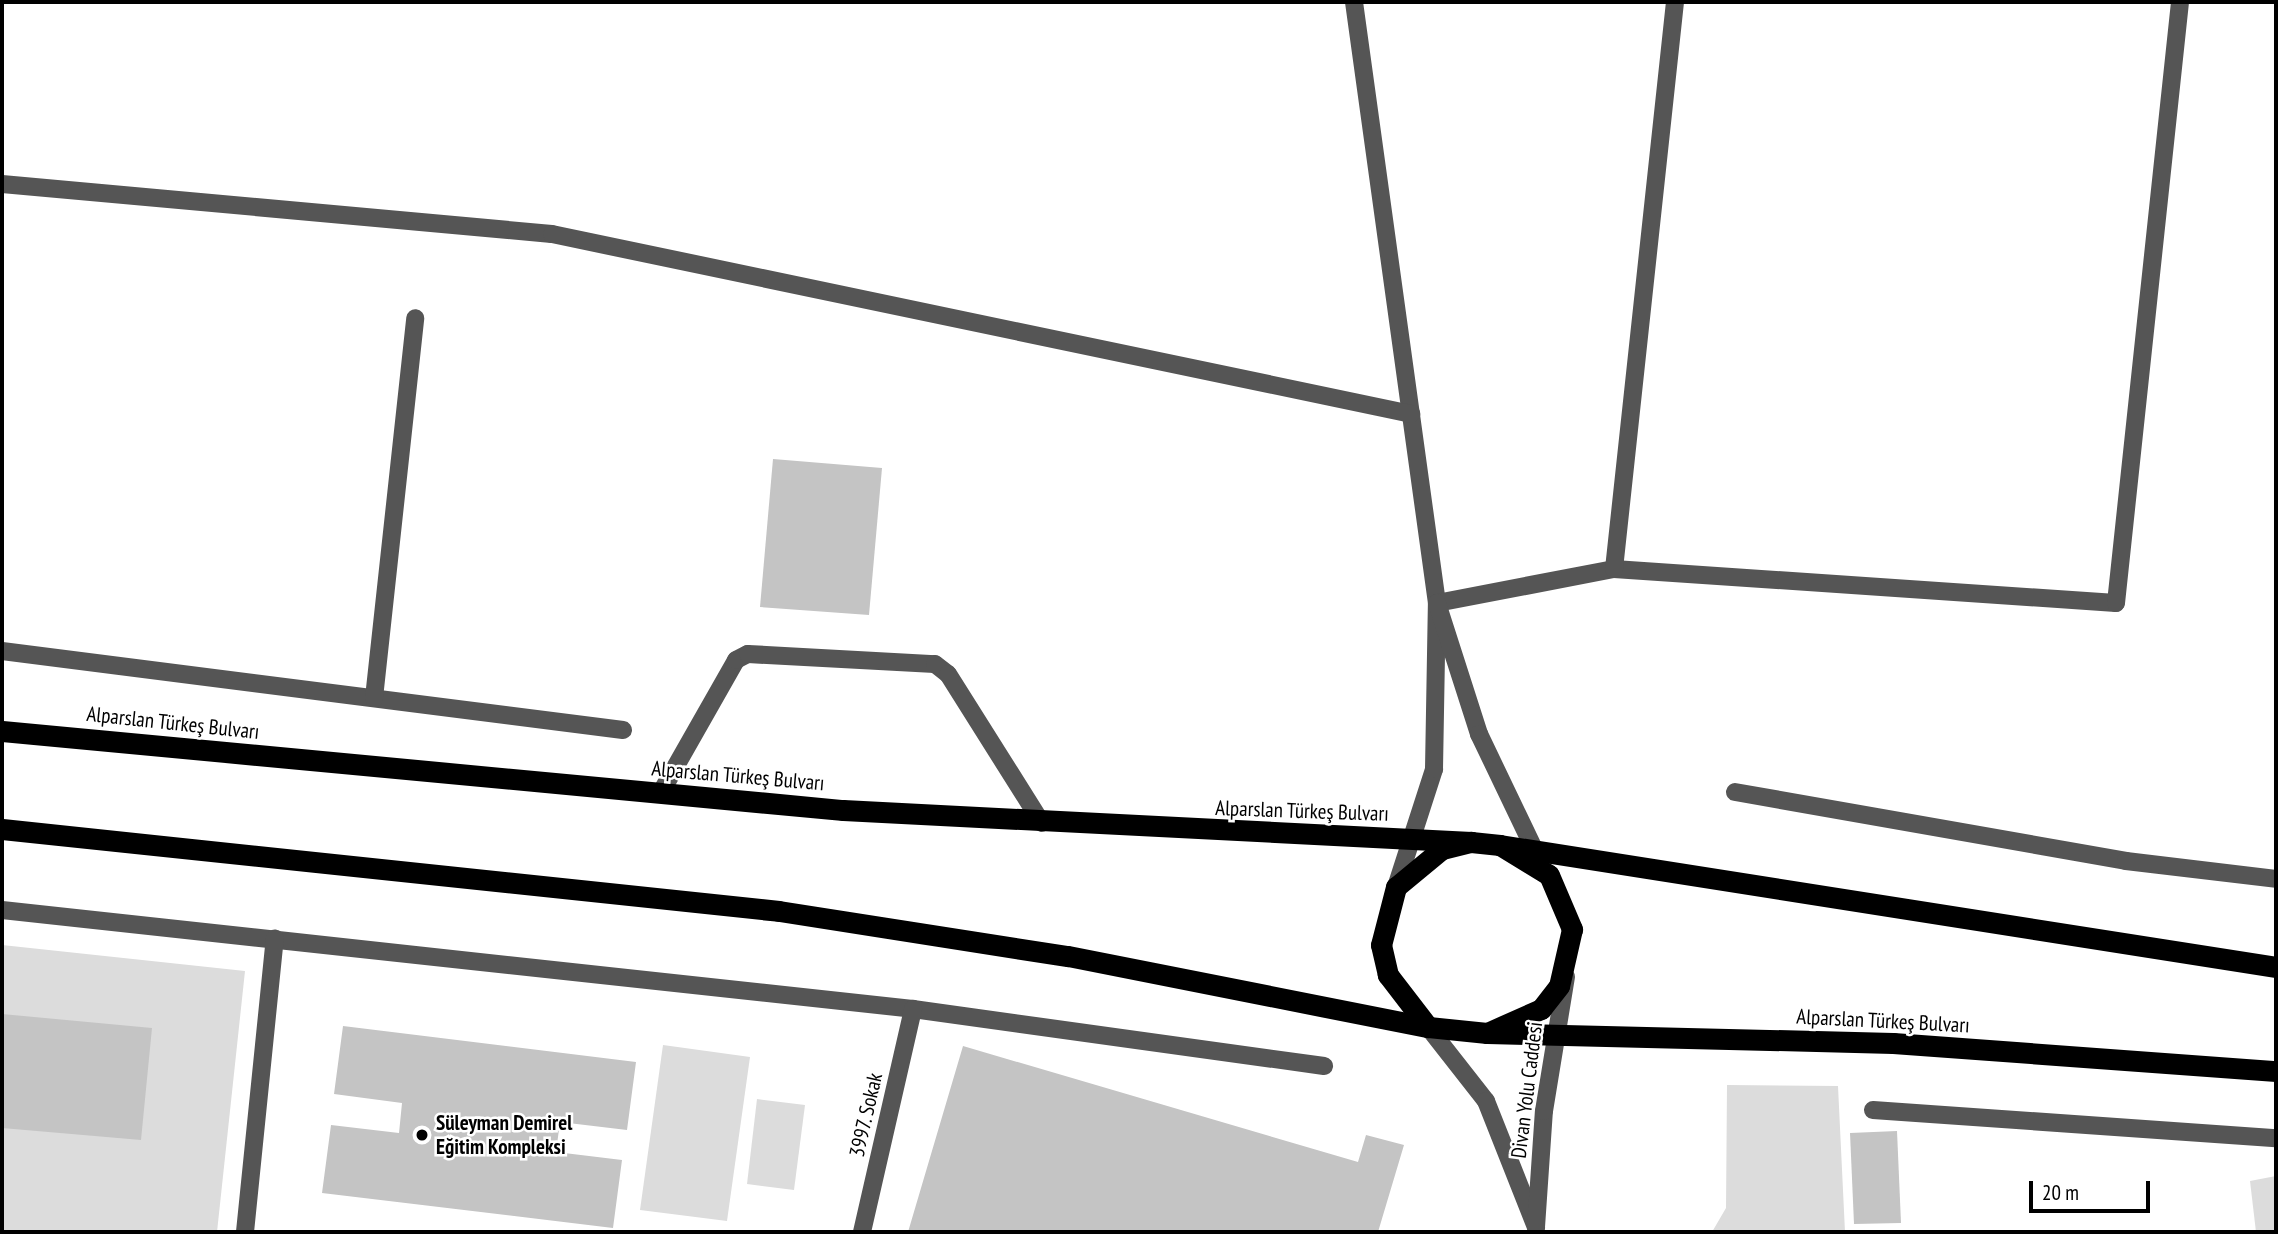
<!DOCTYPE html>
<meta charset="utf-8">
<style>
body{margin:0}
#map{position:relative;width:2278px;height:1234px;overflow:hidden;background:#fff;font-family:"PT Sans Narrow",sans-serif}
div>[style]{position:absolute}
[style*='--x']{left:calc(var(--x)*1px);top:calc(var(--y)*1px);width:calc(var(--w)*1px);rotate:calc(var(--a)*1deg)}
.green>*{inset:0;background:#dcdcdc}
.building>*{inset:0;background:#c4c4c4}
.minor>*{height:18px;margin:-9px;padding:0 9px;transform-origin:9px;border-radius:9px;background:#555}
.highway>*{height:21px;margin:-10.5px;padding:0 10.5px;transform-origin:10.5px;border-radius:10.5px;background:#000}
.dots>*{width:19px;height:19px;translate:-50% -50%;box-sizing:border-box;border:4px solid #fff;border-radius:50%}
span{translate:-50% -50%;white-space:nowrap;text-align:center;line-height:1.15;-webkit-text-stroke:5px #fff;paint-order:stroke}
.street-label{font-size:21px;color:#000}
.poi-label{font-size:21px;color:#000;font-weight:700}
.left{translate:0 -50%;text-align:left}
.frame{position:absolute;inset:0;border:4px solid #000;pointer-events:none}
.scale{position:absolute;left:2029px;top:1181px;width:121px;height:32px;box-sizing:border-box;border:4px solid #000;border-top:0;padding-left:9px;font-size:21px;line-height:24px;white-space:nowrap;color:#000;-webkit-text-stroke:5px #fff;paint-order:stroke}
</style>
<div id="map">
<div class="green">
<i style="clip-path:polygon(2px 945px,245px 971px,217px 1232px,2px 1232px)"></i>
<i style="clip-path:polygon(663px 1045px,750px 1057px,727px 1221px,640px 1210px)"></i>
<i style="clip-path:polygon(1727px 1085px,1838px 1086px,1845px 1232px,1712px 1232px,1726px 1208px)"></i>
<i style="clip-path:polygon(757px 1099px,805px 1105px,794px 1190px,747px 1184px)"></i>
<i style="clip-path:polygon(2276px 1176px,2276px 1232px,2256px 1232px,2250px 1181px)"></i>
</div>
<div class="building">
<i style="clip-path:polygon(773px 459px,882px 468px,869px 615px,760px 607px)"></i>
<i style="clip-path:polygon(2px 1014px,152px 1028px,141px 1140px,2px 1128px)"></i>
<i style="clip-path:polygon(343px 1026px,636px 1062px,627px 1130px,560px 1122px,556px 1152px,622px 1160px,613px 1228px,322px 1193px,331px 1125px,399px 1133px,402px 1103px,334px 1094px)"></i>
<i style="clip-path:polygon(963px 1046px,1358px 1162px,1366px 1135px,1404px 1145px,1378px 1232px,908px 1232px)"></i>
<i style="clip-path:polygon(1897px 1131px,1901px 1223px,1854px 1224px,1850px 1133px)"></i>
</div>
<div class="minor">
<i style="--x:1354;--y:2;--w:607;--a:82.14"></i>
<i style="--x:1437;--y:603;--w:180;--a:-10.9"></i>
<i style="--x:1614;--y:569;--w:503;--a:3.87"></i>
<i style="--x:2116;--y:603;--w:604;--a:-83.92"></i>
<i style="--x:2;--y:184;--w:552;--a:5.19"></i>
<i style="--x:552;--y:234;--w:878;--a:11.83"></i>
<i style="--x:1614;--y:569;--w:570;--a:-83.86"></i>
<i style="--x:2;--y:651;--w:626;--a:7.25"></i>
<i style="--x:374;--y:698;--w:382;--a:-83.8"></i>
<i style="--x:1735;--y:792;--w:397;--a:10"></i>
<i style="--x:2126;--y:861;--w:151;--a:6.8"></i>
<i style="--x:660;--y:794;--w:154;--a:-60.4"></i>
<i style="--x:736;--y:660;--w:13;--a:-27"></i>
<i style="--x:748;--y:654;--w:187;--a:3.1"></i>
<i style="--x:935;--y:664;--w:16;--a:38"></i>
<i style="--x:948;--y:674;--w:176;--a:57.8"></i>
<i style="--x:1396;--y:887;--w:124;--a:-72.1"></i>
<i style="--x:1434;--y:769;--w:166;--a:-89"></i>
<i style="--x:1437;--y:603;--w:138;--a:72.2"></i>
<i style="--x:1479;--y:734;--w:136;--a:64.4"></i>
<i style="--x:2;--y:910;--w:916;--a:6.2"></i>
<i style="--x:913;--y:1009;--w:415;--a:7.9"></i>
<i style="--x:1428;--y:1027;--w:94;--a:51.9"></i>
<i style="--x:1486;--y:1101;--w:136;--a:68.4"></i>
<i style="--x:1536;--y:1227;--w:116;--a:-86.1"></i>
<i style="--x:1544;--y:1111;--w:136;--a:-80.7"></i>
<i style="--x:1873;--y:1110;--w:404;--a:4"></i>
<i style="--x:245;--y:1232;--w:295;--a:-84.2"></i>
<i style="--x:862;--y:1232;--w:229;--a:-77.1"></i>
</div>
<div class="highway">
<i style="--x:2;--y:731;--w:845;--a:5.37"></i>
<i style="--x:843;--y:810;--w:629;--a:2.92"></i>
<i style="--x:2;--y:829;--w:781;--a:6.02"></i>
<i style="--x:779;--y:911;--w:292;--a:8.9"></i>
<i style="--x:1068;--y:956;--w:367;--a:11.2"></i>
<i style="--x:1471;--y:842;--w:29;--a:6"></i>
<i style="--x:1500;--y:845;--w:57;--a:31.5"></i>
<i style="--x:1549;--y:875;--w:59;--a:66.9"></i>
<i style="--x:1572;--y:929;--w:58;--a:102.8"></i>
<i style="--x:1559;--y:986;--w:29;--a:128"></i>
<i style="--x:1541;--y:1009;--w:59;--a:156"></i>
<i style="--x:1487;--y:1033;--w:59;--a:-174.2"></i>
<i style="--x:1428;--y:1027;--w:66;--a:-127.6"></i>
<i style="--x:1388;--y:975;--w:31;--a:-103"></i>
<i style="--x:1381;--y:945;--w:60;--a:-75.5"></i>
<i style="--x:1396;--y:887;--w:60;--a:-39.6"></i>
<i style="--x:1442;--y:849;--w:30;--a:-14"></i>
<i style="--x:1500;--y:845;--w:786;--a:8.93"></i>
<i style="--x:1487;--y:1033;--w:406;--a:1.4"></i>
<i style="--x:1893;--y:1043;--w:384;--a:4.2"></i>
</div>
<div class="dots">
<i style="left:422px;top:1135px;background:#000"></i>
</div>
<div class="street-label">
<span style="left:173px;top:723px;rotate:6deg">Alparslan Türkeş Bulvarı</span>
<span style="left:738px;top:776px;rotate:5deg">Alparslan Türkeş Bulvarı</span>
<span style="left:1302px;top:811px;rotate:2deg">Alparslan Türkeş Bulvarı</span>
<span style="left:1883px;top:1021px;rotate:3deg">Alparslan Türkeş Bulvarı</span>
<span style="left:1527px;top:1090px;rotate:-83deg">Divan Yolu Caddesi</span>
<span style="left:866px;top:1115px;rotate:-77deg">3997. Sokak</span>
</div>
<div class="poi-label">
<span class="left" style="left:436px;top:1135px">Süleyman Demirel<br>Eğitim Kompleksi</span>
</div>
<div class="frame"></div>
<div class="scale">20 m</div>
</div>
